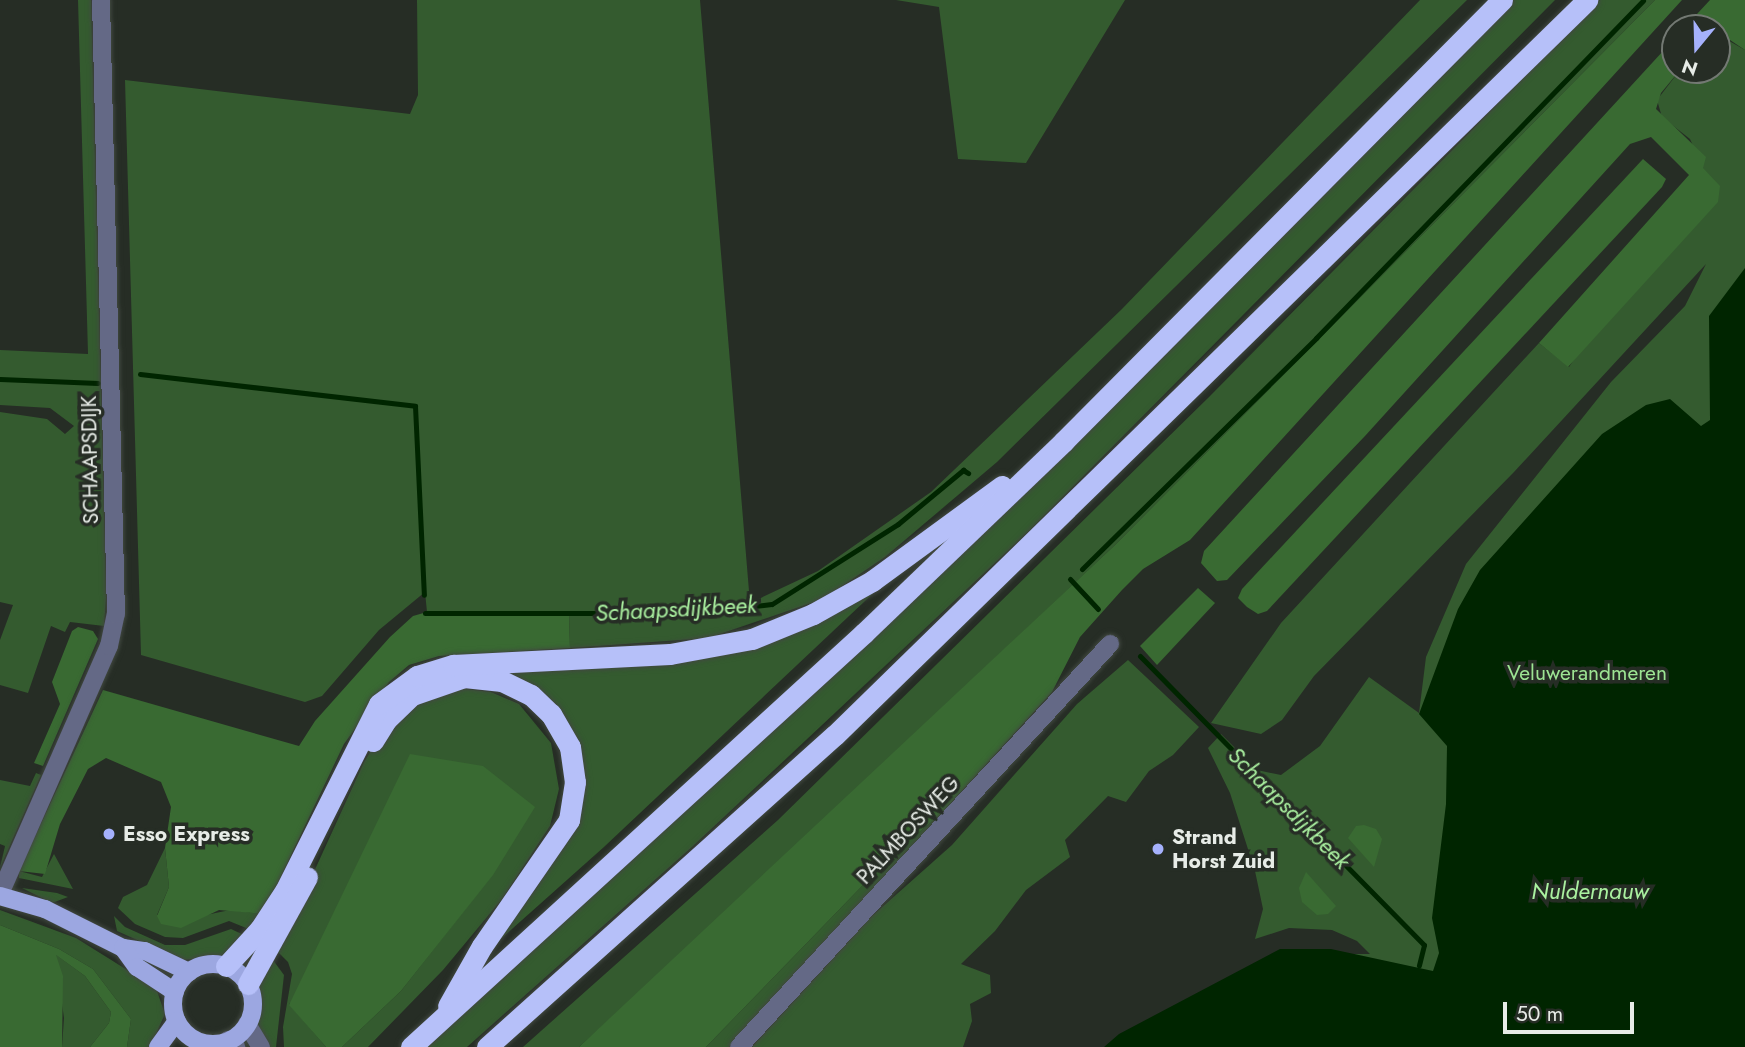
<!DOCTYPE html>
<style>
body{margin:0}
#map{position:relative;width:1745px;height:1047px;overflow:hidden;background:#262d25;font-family:Jost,sans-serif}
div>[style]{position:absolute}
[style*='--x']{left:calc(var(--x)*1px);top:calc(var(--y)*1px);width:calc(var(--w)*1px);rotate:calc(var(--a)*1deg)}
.green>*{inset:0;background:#345b2f}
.forest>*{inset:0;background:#396a32}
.water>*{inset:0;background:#002500}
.stream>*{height:5px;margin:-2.5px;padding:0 2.5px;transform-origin:2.5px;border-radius:2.5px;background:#002500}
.roads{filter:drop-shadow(0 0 2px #414840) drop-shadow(0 0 2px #414840)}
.minor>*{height:18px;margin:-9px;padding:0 9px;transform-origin:9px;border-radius:9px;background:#646986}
.major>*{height:18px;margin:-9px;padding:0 9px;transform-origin:9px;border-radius:9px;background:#9ca7e1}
.major>.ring{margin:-9px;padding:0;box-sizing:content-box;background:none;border:18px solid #9ca7e1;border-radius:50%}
.highway>*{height:21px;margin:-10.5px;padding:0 10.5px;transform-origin:10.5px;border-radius:10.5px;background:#b6c0f9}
.dots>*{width:19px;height:19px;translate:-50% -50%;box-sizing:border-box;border:4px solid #262d25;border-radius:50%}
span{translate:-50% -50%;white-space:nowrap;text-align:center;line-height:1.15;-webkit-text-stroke:7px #262d25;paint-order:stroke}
.street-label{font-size:21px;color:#e7ece7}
.park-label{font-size:21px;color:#9de493}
.poi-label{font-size:21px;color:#e7ece7;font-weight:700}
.left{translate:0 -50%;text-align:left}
.water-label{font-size:23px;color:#aaf1a0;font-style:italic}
.north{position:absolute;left:1661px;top:14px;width:70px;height:70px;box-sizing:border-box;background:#262d25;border:2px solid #737973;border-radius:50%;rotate:199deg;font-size:19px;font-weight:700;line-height:28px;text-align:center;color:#e7ece7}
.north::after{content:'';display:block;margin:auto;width:24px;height:32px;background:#a5b1fc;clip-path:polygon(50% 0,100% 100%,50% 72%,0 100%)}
.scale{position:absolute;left:1503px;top:1002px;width:131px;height:32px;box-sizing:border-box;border:4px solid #e7ece7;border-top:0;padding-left:9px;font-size:21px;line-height:24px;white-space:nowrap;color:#e7ece7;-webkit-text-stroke:5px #262d25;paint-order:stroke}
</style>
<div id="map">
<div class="green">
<i style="clip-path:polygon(78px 0,91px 0,106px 598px,104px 626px,70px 622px,65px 632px,51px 626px,28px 693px,0 685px,0 640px,13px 605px,0 602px,0 412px,47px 419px,65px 434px,74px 426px,50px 408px,0 405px,0 350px,88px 354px)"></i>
<i style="clip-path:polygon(417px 0,700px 0,750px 603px,818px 571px,931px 492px,1122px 309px,1420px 0,1467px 0,997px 462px,885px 557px,823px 599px,708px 638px,570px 648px,569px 614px,427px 612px,425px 592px,379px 630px,322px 696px,305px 702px,141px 655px,125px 80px,410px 114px,418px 95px)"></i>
<i style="clip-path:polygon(896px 0,1125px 0,1026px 163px,958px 159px,939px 7px)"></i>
<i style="clip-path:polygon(1510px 0,1555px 0,1031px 529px,692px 847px,467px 1047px,426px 1047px,1008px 509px)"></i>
<i style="clip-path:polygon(1600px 0,1655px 0,1115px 545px,686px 950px,579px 1047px,523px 1047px,778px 820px,1209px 397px)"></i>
<i style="clip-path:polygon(1724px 38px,1745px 50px,1745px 1047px,1131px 1047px,1334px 954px,1370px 954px,1357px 941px,1332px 930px,1289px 928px,1255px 939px,1263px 909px,1255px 871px,1230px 793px,1208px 748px,1221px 734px,1257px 770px,1281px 775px,1320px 746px,1369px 677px,1419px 713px,1426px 657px,1466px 564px,1611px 382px,1685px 306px,1706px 264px,1514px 472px,1314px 676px,1282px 720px,1261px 734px,1211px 723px,1281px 623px,1539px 343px,1569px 367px,1703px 168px,1690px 139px,1662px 117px,1657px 100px,1680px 70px,1717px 70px,1717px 41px)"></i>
<i style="clip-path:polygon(900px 568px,604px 847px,476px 961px,535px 890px,562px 847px,572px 738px,490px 670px,683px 661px)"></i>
<i style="clip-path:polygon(1128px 660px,1199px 727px,1173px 755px,1149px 771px,1126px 802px,1108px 796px,1065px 840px,1070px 857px,1026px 890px,995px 931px,961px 964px,990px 975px,991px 993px,970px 1004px,972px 1021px,963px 1047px,752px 1047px,871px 917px,952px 845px,1077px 704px)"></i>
<i style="clip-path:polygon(465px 689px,491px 692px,519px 704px,551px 743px,559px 789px,550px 826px,502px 899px,443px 970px,368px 1047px,342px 1047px,401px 991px,492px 875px,289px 1004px,326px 1047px,284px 1047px,283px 1027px,292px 974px,288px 962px,275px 949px,286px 933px,364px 762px,379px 738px,403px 713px,430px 696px)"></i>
<i style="clip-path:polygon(36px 773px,41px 775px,0 868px,5px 846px,0 844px,0 780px,30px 786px)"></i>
<i style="clip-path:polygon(940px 815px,729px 1047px,706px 1047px,895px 852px)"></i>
<i style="clip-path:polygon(165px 848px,169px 887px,157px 915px,206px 915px,230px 910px,263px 914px,251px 930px,229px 921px,183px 938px,165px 937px,135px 924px,118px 908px,123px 897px,147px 885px)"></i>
<i style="clip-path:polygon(54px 854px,73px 889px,19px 878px,19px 871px,42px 877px)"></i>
<i style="clip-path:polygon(22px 888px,57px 893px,68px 897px,52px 903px)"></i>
<i style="clip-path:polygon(0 910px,76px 938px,156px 988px,165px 1014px,150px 1047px,127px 1047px,131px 1019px,93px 969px,59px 949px,0 925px)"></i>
<i style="clip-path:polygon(114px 916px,125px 927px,165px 945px,185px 945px,231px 929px,246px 936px,222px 956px,182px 960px,117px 931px)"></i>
<i style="clip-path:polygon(55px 954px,85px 976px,111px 1012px,109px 1023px,90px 1047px,62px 1047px,64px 1018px)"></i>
<i style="clip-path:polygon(270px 956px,284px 975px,276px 1047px,267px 1047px,257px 1022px,258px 987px)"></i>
</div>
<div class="forest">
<i style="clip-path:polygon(1655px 0,1682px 0,1190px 540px,1143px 569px,1122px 590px,1080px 637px,1052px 692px,940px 815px,895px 852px,706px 1047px,579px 1047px,1115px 545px)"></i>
<i style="clip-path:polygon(1710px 0,1745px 0,1745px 50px,1730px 40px,1717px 41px,1717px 28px,1684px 28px)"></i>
<i style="clip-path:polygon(1675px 38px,1675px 70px,1680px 70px,1661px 93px,1656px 109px,1706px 157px,1703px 168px,1720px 186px,1718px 202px,1568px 367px,1539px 343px,1689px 175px,1651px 137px,1630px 144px,1365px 436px,1227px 580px,1217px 581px,1201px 563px,1204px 551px)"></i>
<i style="clip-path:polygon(1643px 159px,1666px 179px,1662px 187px,1267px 611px,1258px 614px,1247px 607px,1238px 598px,1242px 589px)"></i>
<i style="clip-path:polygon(1198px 588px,1215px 603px,1157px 665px,1140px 646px)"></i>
<i style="clip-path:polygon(427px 612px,569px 614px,570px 648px,439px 656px,409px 665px,389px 682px,344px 744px,263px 914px,219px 910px,181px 928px,161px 924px,157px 916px,169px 887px,165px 848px,171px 807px,161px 782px,106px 758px,88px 769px,60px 824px,45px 874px,19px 871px,103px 690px,299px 746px,315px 721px,390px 637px,413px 616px)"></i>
<i style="clip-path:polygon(78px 627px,93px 631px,98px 639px,43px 766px,34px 763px,60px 704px,52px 682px,72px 631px)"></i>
<i style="clip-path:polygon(410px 754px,483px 766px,535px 807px,493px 875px,401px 991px,342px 1047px,326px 1047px,289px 1005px)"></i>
<i style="clip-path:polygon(1364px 825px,1376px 829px,1382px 839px,1374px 867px,1348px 838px,1356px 826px)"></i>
<i style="clip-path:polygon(1306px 872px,1336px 906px,1328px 914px,1317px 915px,1302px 902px,1299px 888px)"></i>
<i style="clip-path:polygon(0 925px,59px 949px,93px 969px,131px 1019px,127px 1047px,90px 1047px,109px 1023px,111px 1012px,85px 976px,56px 955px,63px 976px,62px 1047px,0 1047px)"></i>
</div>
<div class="water">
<i style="clip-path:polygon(1745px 268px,1745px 1047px,1104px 1047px,1119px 1034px,1280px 949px,1331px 949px,1433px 971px,1439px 953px,1432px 918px,1446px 804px,1447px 746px,1419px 714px,1458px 609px,1480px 570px,1602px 434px,1646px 405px,1670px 399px,1701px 426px,1710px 420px,1709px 316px)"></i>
</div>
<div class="stream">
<i style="--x:140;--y:374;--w:277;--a:6.6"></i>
<i style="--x:415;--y:406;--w:189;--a:87.3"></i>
<i style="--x:0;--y:379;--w:98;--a:2.3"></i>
<i style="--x:1082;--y:569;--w:329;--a:-44.6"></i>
<i style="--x:1316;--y:338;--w:470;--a:-45.9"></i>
<i style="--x:1070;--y:579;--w:41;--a:47"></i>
<i style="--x:425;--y:613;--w:263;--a:0"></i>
<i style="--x:688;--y:613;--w:84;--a:-6.1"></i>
<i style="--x:772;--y:604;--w:149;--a:-32.4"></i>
<i style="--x:898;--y:524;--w:85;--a:-39.7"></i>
<i style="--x:963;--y:470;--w:6;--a:31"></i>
<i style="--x:1140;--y:656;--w:405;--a:45.5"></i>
<i style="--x:1424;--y:945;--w:21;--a:104"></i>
</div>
<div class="roads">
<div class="minor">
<i style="--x:0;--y:894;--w:271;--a:-66.3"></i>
<i style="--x:109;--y:646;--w:33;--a:-78"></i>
<i style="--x:116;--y:614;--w:614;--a:-91.4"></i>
<i style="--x:247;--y:1024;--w:27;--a:59"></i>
<i style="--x:228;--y:1040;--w:11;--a:41"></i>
<i style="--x:739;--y:1047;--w:548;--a:-47.37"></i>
</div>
<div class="major">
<i style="--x:0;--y:896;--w:47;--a:16.1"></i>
<i style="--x:45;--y:909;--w:87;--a:26.6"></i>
<i style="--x:123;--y:948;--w:22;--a:8"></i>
<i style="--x:145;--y:951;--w:49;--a:25.5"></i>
<i style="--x:123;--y:948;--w:24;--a:54"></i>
<i style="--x:137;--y:967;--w:45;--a:33.3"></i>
<i class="ring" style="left:173px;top:964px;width:62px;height:62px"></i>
<i style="--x:158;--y:1047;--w:32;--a:-54"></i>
</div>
<div class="highway">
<i style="--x:373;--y:741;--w:25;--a:-58"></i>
<i style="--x:386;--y:720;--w:36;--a:-44"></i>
<i style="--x:412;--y:695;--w:55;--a:-19.1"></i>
<i style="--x:464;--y:677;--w:38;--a:6"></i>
<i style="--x:502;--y:681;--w:32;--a:26"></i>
<i style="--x:531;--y:695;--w:28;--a:44"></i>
<i style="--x:551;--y:714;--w:38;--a:60"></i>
<i style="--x:570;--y:747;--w:35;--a:82"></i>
<i style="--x:575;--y:782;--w:38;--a:99"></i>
<i style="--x:569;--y:820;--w:153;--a:124.6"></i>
<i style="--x:482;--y:946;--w:69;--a:119.5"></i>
<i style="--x:226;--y:966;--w:50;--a:-47.4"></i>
<i style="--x:260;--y:929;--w:45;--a:-56.7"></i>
<i style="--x:285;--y:891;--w:209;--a:-63.3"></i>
<i style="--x:379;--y:704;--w:47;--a:-36.4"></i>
<i style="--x:417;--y:676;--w:38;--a:-17"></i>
<i style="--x:453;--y:665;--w:217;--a:-2.9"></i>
<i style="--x:670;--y:654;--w:83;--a:-10.4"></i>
<i style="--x:752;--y:639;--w:66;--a:-22.3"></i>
<i style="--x:813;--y:614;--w:68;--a:-29.2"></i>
<i style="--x:872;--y:581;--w:161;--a:-36.2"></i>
<i style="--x:248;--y:984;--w:122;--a:-61.1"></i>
<i style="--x:411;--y:1047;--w:614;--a:-42.42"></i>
<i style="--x:864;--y:633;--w:276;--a:-43.8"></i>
<i style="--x:1063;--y:442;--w:623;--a:-45.2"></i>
<i style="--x:487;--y:1047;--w:467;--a:-41.9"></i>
<i style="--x:835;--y:735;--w:1052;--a:-44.34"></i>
</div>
</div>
<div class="dots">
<i style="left:109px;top:834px;background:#a5b1fc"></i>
<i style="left:1158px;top:849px;background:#a5b1fc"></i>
</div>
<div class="street-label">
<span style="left:90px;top:460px;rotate:-91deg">SCHAAPSDIJK</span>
<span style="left:908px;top:830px;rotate:-47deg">PALMBOSWEG</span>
</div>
<div class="park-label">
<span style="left:1587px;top:673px">Veluwerandmeren</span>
</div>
<div class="poi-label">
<span class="left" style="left:123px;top:834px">Esso Express</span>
<span class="left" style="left:1172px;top:849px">Strand<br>Horst Zuid</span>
</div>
<div class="water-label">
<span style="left:676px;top:609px;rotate:-3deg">Schaapsdijkbeek</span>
<span style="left:1289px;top:808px;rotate:45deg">Schaapsdijkbeek</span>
<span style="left:1590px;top:891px">Nuldernauw</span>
</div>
<div class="north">N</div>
<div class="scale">50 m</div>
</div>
